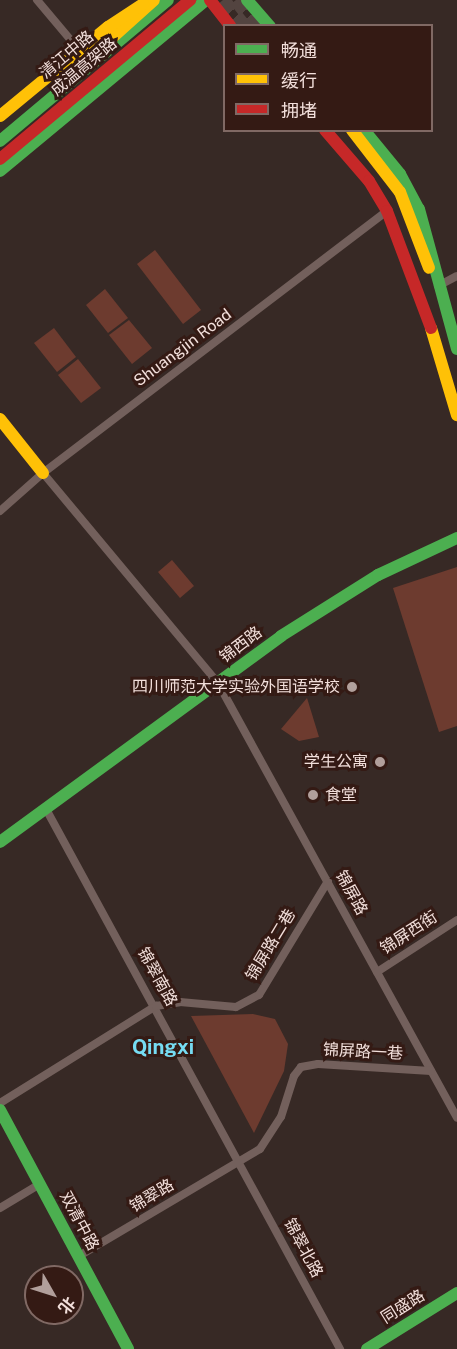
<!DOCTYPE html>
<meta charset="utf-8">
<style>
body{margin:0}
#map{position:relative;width:457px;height:1349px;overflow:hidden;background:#372925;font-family:"Public Sans","Noto Sans SC",sans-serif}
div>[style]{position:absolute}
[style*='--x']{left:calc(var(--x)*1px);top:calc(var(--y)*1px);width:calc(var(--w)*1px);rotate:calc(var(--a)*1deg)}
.green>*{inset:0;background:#6d3b2f}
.primary-tunnel>*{height:14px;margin-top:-7px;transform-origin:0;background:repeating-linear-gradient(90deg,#534440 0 14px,transparent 0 21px)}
.street>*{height:8px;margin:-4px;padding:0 4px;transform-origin:4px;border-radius:4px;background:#73605c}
.fast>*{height:12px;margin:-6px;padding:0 6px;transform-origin:6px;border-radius:6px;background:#4caf50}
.slow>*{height:12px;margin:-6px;padding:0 6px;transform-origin:6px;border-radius:6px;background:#ffc107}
.jam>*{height:12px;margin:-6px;padding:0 6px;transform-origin:6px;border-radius:6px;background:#c62828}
.dots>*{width:16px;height:16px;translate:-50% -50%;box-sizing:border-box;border:3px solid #341a14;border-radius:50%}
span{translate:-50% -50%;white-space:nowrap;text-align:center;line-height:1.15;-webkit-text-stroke:6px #341a14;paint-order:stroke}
.street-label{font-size:16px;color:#f2dfdb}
.poi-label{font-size:16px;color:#f2dfdb}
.right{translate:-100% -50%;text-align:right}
.left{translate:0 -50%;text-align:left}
.quarter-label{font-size:20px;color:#76dbf2;font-weight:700}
.legend{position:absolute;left:223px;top:24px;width:210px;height:108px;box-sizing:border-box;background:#341a14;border:2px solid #806964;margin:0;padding:8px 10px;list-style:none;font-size:18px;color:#f2dfdb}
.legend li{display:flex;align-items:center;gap:12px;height:30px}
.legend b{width:30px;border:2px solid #806964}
.north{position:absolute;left:24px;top:1265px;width:60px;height:60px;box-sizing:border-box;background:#341a14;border:2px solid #806964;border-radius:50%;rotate:129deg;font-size:16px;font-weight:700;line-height:24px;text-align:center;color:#f2dfdb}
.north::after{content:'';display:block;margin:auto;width:21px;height:27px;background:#b19f9b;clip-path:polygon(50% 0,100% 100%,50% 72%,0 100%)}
</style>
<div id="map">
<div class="green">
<i style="clip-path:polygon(155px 250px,201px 310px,183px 324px,137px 264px)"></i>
<i style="clip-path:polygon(105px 289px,128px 318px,108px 333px,86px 305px)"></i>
<i style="clip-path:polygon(129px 320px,152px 348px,132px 364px,109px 335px)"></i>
<i style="clip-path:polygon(54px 328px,76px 357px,57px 372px,34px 343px)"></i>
<i style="clip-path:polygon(78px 359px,101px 388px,81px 403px,58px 375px)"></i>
<i style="clip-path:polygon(172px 560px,194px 586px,180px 598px,158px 572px)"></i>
<i style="clip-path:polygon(457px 567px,457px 726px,439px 732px,393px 588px)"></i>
<i style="clip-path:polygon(307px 698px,319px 737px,299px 741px,281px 729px)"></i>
<i style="clip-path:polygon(253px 1014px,275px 1019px,288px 1044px,284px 1071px,254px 1133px,191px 1016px)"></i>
</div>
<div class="primary-tunnel">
<i style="--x:223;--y:0;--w:33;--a:51"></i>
<i style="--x:236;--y:0;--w:33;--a:52"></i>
</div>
<div class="street">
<i style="--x:37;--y:0;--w:67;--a:49.9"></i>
<i style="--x:438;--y:286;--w:21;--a:-28"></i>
<i style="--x:43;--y:473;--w:273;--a:50.2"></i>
<i style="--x:218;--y:683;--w:496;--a:61.2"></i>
<i style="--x:0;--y:511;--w:57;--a:-41.5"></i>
<i style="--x:43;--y:473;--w:432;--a:-37.3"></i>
<i style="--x:46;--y:809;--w:615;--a:61.43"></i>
<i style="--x:377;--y:972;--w:95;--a:-33"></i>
<i style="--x:0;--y:1103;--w:184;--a:-31.9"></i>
<i style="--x:156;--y:1006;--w:24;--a:-9"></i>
<i style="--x:180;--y:1002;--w:56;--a:5.1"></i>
<i style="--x:236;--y:1007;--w:26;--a:-28"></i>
<i style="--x:259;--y:995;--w:133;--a:-58.8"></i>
<i style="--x:0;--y:1208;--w:47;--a:-31"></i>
<i style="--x:79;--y:1256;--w:210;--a:-30.6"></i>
<i style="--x:260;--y:1149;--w:38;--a:-57"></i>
<i style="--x:281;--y:1117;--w:43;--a:-72.4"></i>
<i style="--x:294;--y:1076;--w:11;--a:-52"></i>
<i style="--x:301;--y:1067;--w:17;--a:-10"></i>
<i style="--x:318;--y:1064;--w:113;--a:3.5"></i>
</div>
<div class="fast">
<i style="--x:247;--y:0;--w:35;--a:49"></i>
<i style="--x:364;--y:130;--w:57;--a:50.7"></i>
<i style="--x:400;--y:174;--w:40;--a:62"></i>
<i style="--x:419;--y:209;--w:145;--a:74.8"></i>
<i style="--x:0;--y:141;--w:219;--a:-40"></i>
<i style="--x:0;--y:171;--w:268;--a:-39.7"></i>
<i style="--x:0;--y:842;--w:348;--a:-36.2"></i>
<i style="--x:281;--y:636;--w:115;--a:-32.2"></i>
<i style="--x:378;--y:575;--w:87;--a:-25.1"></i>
<i style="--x:0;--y:1110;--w:271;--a:61.8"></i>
<i style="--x:367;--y:1349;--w:106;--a:-31.9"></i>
</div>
<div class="slow">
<i style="--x:104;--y:45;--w:67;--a:-42"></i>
<i style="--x:0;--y:116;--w:140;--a:-39.5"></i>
<i style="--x:108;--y:27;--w:42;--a:-33.3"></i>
<i style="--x:352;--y:130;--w:78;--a:52.3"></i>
<i style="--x:400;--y:192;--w:81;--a:69.1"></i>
<i style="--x:431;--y:328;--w:91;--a:73.4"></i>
<i style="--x:0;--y:419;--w:69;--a:51.5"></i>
</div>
<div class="jam">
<i style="--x:210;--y:0;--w:33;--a:52"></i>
<i style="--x:325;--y:130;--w:67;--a:49.2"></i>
<i style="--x:369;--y:181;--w:35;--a:59"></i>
<i style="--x:387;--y:211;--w:125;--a:69.4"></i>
<i style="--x:0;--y:159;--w:248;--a:-39.9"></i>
</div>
<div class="dots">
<i style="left:352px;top:687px;background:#b19f9b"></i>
<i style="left:380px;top:762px;background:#b19f9b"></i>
<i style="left:313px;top:795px;background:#b19f9b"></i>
</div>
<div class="street-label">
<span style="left:67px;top:55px;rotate:-40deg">清江中路</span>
<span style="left:84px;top:67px;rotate:-40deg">成温高架路</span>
<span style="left:183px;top:348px;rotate:-37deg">Shuangjin Road</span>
<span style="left:241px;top:645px;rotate:-37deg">锦西路</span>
<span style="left:351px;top:893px;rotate:61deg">锦屏路</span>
<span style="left:409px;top:933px;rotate:-33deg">锦屏西街</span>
<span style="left:271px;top:945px;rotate:-59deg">锦屏路二巷</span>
<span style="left:157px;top:977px;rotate:61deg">锦翠南路</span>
<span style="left:363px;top:1052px;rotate:3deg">锦屏路一巷</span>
<span style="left:152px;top:1196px;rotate:-31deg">锦翠路</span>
<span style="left:79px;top:1221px;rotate:62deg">双清中路</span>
<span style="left:303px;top:1248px;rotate:62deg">锦翠北路</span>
<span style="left:403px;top:1307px;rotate:-32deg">同盛路</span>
</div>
<div class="poi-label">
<span class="right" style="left:340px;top:687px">四川师范大学实验外国语学校</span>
<span class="right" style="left:368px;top:762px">学生公寓</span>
<span class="left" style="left:325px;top:795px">食堂</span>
</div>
<div class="quarter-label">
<span style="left:163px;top:1047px">Qingxi</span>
</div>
<ul class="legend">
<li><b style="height:8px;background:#4caf50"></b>畅通</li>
<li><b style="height:8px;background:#ffc107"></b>缓行</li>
<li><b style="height:8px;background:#c62828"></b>拥堵</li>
</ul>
<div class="north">北</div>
</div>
